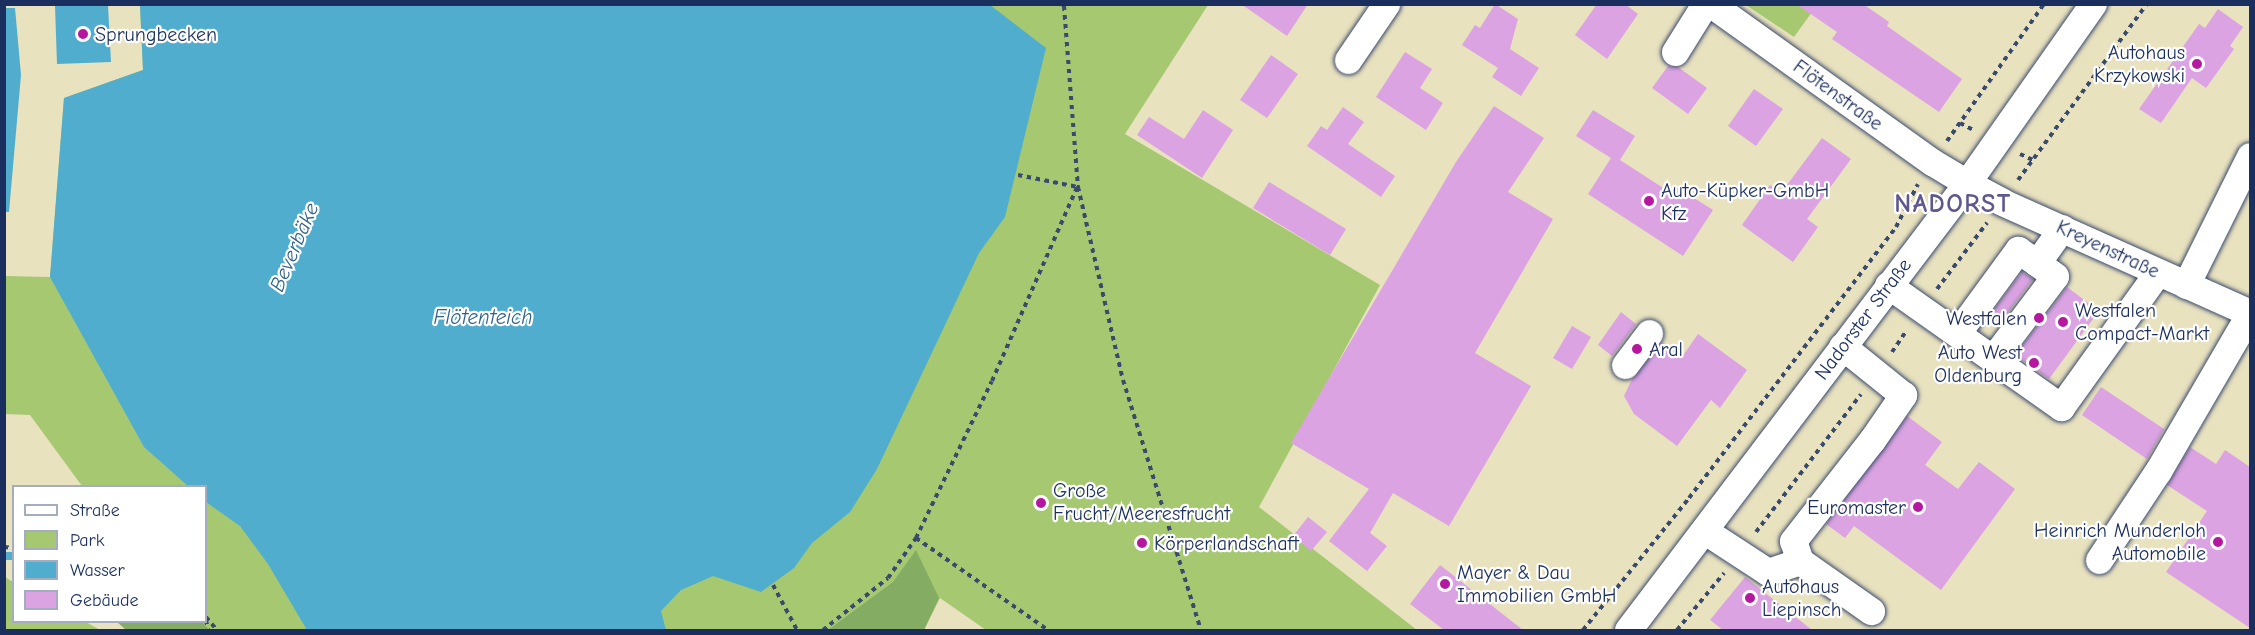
<!DOCTYPE html>
<meta charset="utf-8">
<style>
body{margin:0}
#map{position:relative;width:2255px;height:635px;overflow:hidden;background:#e9e2bf;font-family:"Comic Neue",sans-serif}
div>[style]{position:absolute}
[style*='--x']{left:calc(var(--x)*1px);top:calc(var(--y)*1px);width:calc(var(--w)*1px);rotate:calc(var(--a)*1deg)}
.green>*{inset:0;background:#a5c871}
.forest>*{inset:0;background:#84ac63}
.water>*{inset:0;background:#50adce}
.stream>*{height:8px;margin:-4px;padding:0 4px;transform-origin:4px;border-radius:4px;background:#50adce}
.building>*{inset:0;background:#dba3e2}
.path>*{height:4px;margin-top:-2px;transform-origin:0;background:repeating-linear-gradient(90deg,#3a4a6d 0 4.5px,transparent 0 9px)}
.roads{filter:drop-shadow(0 0 2px #3a4a6d) drop-shadow(0 0 2px #3a4a6d)}
.minor>*{height:27px;margin:-13.5px;padding:0 13.5px;transform-origin:13.5px;border-radius:13.5px;background:#fff}
.dots>*{width:16px;height:16px;translate:-50% -50%;box-sizing:border-box;border:3px solid #fff;border-radius:50%}
span{translate:-50% -50%;white-space:nowrap;text-align:center;line-height:1.15;-webkit-text-stroke:4.5px #fff;paint-order:stroke}
.poi-label{font-size:20px;color:#1b2f5e}
.left{translate:0 -50%;text-align:left}
.right{translate:-100% -50%;text-align:right}
.street-label{font-size:20px;color:#1b2f5e}
.water-label{font-size:21px;color:#30618b;font-style:italic}
.district-label{font-size:26px;color:#5e588c;font-weight:700;letter-spacing:1.5px}
.frame{position:absolute;inset:0;border:6px solid #1b2f5e;pointer-events:none}
.legend{position:absolute;left:12px;top:485px;width:195px;height:138px;box-sizing:border-box;background:#fff;border:2px solid #a4acbf;margin:0;padding:8px 10px;list-style:none;font-size:18px;color:#1b2f5e}
.legend li{display:flex;align-items:center;gap:12px;height:30px}
.legend b{width:30px;border:2px solid #a4acbf}
</style>
<div id="map">
<div class="green">
<i style="clip-path:polygon(140px 5px,1208px 5px,1125px 134px,1380px 285px,1259px 507px,1417px 630px,986px 630px,940px 598px,924px 630px,210px 630px,202px 622px,206px 622px,206px 486px,82px 486px,30px 415px,5px 414px,5px 276px,50px 277px,64px 98px,143px 70px)"></i>
<i style="clip-path:polygon(1746px 5px,1817px 5px,1794px 37px)"></i>
<i style="clip-path:polygon(5px 577px,13px 582px,14px 622px,86px 622px,100px 630px,5px 630px)"></i>
</div>
<div class="forest">
<i style="clip-path:polygon(916px 550px,939px 598px,924px 630px,828px 630px,893px 582px)"></i>
<i style="clip-path:polygon(117px 622px,202px 622px,210px 630px,126px 630px)"></i>
</div>
<div class="water">
<i style="clip-path:polygon(108px 5px,111px 62px,57px 64px,55px 6px)"></i>
<i style="clip-path:polygon(140px 5px,990px 5px,1046px 48px,1005px 217px,979px 253px,877px 469px,850px 512px,812px 543px,794px 568px,761px 592px,713px 576px,681px 590px,661px 611px,666px 630px,307px 630px,268px 564px,240px 526px,206px 502px,206px 486px,188px 486px,144px 447px,50px 277px,64px 98px,143px 70px)"></i>
<i style="clip-path:polygon(5px 8px,15px 8px,21px 75px,9px 212px,4px 212px)"></i>
</div>
<div class="stream">
<i style="--x:4;--y:556;--w:10;--a:0"></i>
</div>
<div class="building">
<i style="clip-path:polygon(1241px 4px,1308px 4px,1287px 36px)"></i>
<i style="clip-path:polygon(1495px 4px,1518px 19px,1510px 49px,1539px 68px,1521px 96px,1492px 77px,1498px 68px,1462px 45px,1475px 25px,1480px 28px)"></i>
<i style="clip-path:polygon(1597px 4px,1625px 4px,1638px 14px,1607px 59px,1575px 35px)"></i>
<i style="clip-path:polygon(1796px 4px,1863px 4px,1889px 22px,1887px 26px,1962px 79px,1939px 112px,1832px 39px,1837px 32px)"></i>
<i style="clip-path:polygon(2218px 9px,2243px 27px,2230px 46px,2234px 49px,2206px 88px,2192px 78px,2161px 123px,2139px 109px,2199px 24px,2205px 28px)"></i>
<i style="clip-path:polygon(1405px 52px,1432px 69px,1420px 88px,1443px 103px,1426px 130px,1376px 97px)"></i>
<i style="clip-path:polygon(1271px 55px,1298px 74px,1267px 118px,1240px 100px)"></i>
<i style="clip-path:polygon(1668px 66px,1678px 67px,1707px 88px,1688px 114px,1652px 88px)"></i>
<i style="clip-path:polygon(1754px 89px,1783px 109px,1756px 146px,1728px 126px)"></i>
<i style="clip-path:polygon(1494px 106px,1544px 138px,1508px 192px,1553px 219px,1475px 353px,1531px 386px,1449px 526px,1393px 493px,1370px 533px,1387px 546px,1367px 571px,1329px 541px,1369px 489px,1291px 443px,1456px 162px)"></i>
<i style="clip-path:polygon(1343px 107px,1364px 122px,1348px 144px,1395px 176px,1381px 197px,1307px 146px,1321px 126px,1327px 130px)"></i>
<i style="clip-path:polygon(1203px 110px,1233px 130px,1202px 178px,1137px 135px,1149px 117px,1184px 139px)"></i>
<i style="clip-path:polygon(1593px 110px,1635px 136px,1620px 160px,1671px 193px,1675px 186px,1713px 210px,1683px 256px,1588px 194px,1611px 158px,1576px 136px)"></i>
<i style="clip-path:polygon(1822px 138px,1851px 159px,1807px 219px,1818px 227px,1793px 262px,1742px 225px,1770px 185px,1781px 193px)"></i>
<i style="clip-path:polygon(1269px 182px,1346px 229px,1330px 255px,1253px 208px)"></i>
<i style="clip-path:polygon(2022px 272px,2033px 279px,2000px 323px,1989px 316px)"></i>
<i style="clip-path:polygon(2067px 287px,2099px 311px,2049px 379px,2015px 355px)"></i>
<i style="clip-path:polygon(1621px 312px,1636px 324px,1612px 356px,1598px 345px)"></i>
<i style="clip-path:polygon(1572px 326px,1591px 337px,1572px 369px,1553px 358px)"></i>
<i style="clip-path:polygon(1698px 334px,1747px 370px,1720px 408px,1711px 400px,1677px 446px,1634px 414px,1624px 396px,1632px 379px,1662px 342px,1682px 357px)"></i>
<i style="clip-path:polygon(2101px 387px,2164px 429px,2147px 459px,2082px 415px)"></i>
<i style="clip-path:polygon(1907px 416px,1942px 442px,1925px 465px,1958px 489px,1979px 462px,2015px 489px,1941px 590px,1854px 526px,1845px 538px,1826px 524px)"></i>
<i style="clip-path:polygon(2190px 447px,2216px 464px,2225px 450px,2250px 467px,2250px 628px,2166px 572px,2207px 511px,2167px 485px)"></i>
<i style="clip-path:polygon(1308px 517px,1327px 532px,1311px 551px,1293px 536px)"></i>
<i style="clip-path:polygon(1440px 565px,1523px 630px,1444px 630px,1410px 604px)"></i>
<i style="clip-path:polygon(1745px 577px,1812px 630px,1723px 630px,1710px 620px)"></i>
</div>
<div class="path">
<i style="--x:1062;--y:4;--w:3;--a:45"></i>
<i style="--x:1064;--y:6;--w:182;--a:85.6"></i>
<i style="--x:1078;--y:187;--w:198;--a:76.9"></i>
<i style="--x:1123;--y:380;--w:262;--a:72.7"></i>
<i style="--x:1960;--y:123;--w:15;--a:28"></i>
<i style="--x:1947;--y:141;--w:168;--a:-54.7"></i>
<i style="--x:2020;--y:154;--w:14;--a:25"></i>
<i style="--x:1018;--y:175;--w:61;--a:11.3"></i>
<i style="--x:2018;--y:180;--w:218;--a:-53.8"></i>
<i style="--x:1937;--y:289;--w:83;--a:-52.9"></i>
<i style="--x:1892;--y:352;--w:25;--a:-56"></i>
<i style="--x:1756;--y:532;--w:173;--a:-52.7"></i>
<i style="--x:916;--y:538;--w:161;--a:34.9"></i>
<i style="--x:4;--y:547;--w:10;--a:6"></i>
<i style="--x:773;--y:585;--w:51;--a:61.9"></i>
<i style="--x:206;--y:617;--w:17;--a:50"></i>
<i style="--x:206;--y:620;--w:10;--a:79"></i>
<i style="--x:823;--y:630;--w:83;--a:-38.7"></i>
<i style="--x:888;--y:578;--w:49;--a:-55"></i>
<i style="--x:916;--y:538;--w:174;--a:-64.2"></i>
<i style="--x:992;--y:381;--w:212;--a:-66.3"></i>
<i style="--x:1583;--y:630;--w:169;--a:-51.2"></i>
<i style="--x:1689;--y:498;--w:341;--a:-52.6"></i>
<i style="--x:1896;--y:227;--w:48;--a:-62.9"></i>
<i style="--x:1677;--y:630;--w:74;--a:-50.5"></i>
</div>
<div class="roads">
<div class="minor">
<i style="--x:1711;--y:4;--w:272;--a:35.6"></i>
<i style="--x:1932;--y:162;--w:41;--a:31"></i>
<i style="--x:1967;--y:183;--w:40;--a:28"></i>
<i style="--x:2002;--y:202;--w:272;--a:24.1"></i>
<i style="--x:1675;--y:52;--w:57;--a:-58"></i>
<i style="--x:1348;--y:60;--w:68;--a:-55.8"></i>
<i style="--x:1888;--y:285;--w:212;--a:35.2"></i>
<i style="--x:2061;--y:407;--w:166;--a:-54.3"></i>
<i style="--x:2186;--y:285;--w:144;--a:-63.6"></i>
<i style="--x:1958;--y:332;--w:102;--a:-53.8"></i>
<i style="--x:2018;--y:250;--w:23;--a:34"></i>
<i style="--x:1994;--y:357;--w:101;--a:-53"></i>
<i style="--x:2055;--y:276;--w:22;--a:-144"></i>
<i style="--x:2037;--y:263;--w:43;--a:-54.5"></i>
<i style="--x:1625;--y:365;--w:40;--a:-53"></i>
<i style="--x:1705;--y:531;--w:75;--a:33.1"></i>
<i style="--x:1768;--y:572;--w:34;--a:-19"></i>
<i style="--x:1800;--y:561;--w:87;--a:35.2"></i>
<i style="--x:2099;--y:560;--w:107;--a:-56.5"></i>
<i style="--x:2158;--y:471;--w:183;--a:-59.8"></i>
<i style="--x:1800;--y:561;--w:21;--a:-109"></i>
<i style="--x:1793;--y:541;--w:128;--a:-52"></i>
<i style="--x:1872;--y:440;--w:55;--a:-55.4"></i>
<i style="--x:1903;--y:395;--w:78;--a:-141.2"></i>
<i style="--x:1628;--y:630;--w:561;--a:-52.82"></i>
<i style="--x:1967;--y:183;--w:219;--a:-54.9"></i>
</div>
</div>
<div class="dots">
<i style="left:83px;top:34px;background:#b5179e"></i>
<i style="left:2197px;top:64px;background:#b5179e"></i>
<i style="left:1649px;top:201px;background:#b5179e"></i>
<i style="left:2039px;top:318px;background:#b5179e"></i>
<i style="left:2063px;top:322px;background:#b5179e"></i>
<i style="left:1637px;top:349px;background:#b5179e"></i>
<i style="left:2034px;top:363px;background:#b5179e"></i>
<i style="left:1041px;top:503px;background:#b5179e"></i>
<i style="left:1918px;top:507px;background:#b5179e"></i>
<i style="left:2218px;top:542px;background:#b5179e"></i>
<i style="left:1142px;top:543px;background:#b5179e"></i>
<i style="left:1445px;top:584px;background:#b5179e"></i>
<i style="left:1750px;top:598px;background:#b5179e"></i>
</div>
<div class="poi-label">
<span class="left" style="left:95px;top:34px">Sprungbecken</span>
<span class="right" style="left:2185px;top:64px">Autohaus<br>Krzykowski</span>
<span class="left" style="left:1661px;top:202px">Auto-Küpker-GmbH<br>Kfz</span>
<span class="left" style="left:2075px;top:322px">Westfalen<br>Compact-Markt</span>
<span class="right" style="left:2027px;top:318px">Westfalen</span>
<span class="left" style="left:1649px;top:349px">Aral</span>
<span class="right" style="left:2022px;top:364px">Auto West<br>Oldenburg</span>
<span class="left" style="left:1053px;top:502px">Große<br>Frucht/Meeresfrucht</span>
<span class="right" style="left:1906px;top:507px">Euromaster</span>
<span class="right" style="left:2206px;top:542px">Heinrich Munderloh<br>Automobile</span>
<span class="left" style="left:1154px;top:543px">Körperlandschaft</span>
<span class="left" style="left:1457px;top:584px">Mayer &amp; Dau<br>Immobilien GmbH</span>
<span class="left" style="left:1762px;top:598px">Autohaus<br>Liepinsch</span>
</div>
<div class="street-label">
<span style="left:1838px;top:95px;rotate:36deg">Flötenstraße</span>
<span style="left:2108px;top:249px;rotate:25deg">Kreyenstraße</span>
<span style="left:1863px;top:319px;rotate:-53deg">Nadorster Straße</span>
</div>
<div class="water-label">
<span style="left:294px;top:247px;rotate:-67deg">Beverbäke</span>
<span style="left:483px;top:317px">Flötenteich</span>
</div>
<div class="district-label">
<span style="left:1953px;top:205px">NADORST</span>
</div>
<div class="frame"></div>
<ul class="legend">
<li><b style="height:8px;background:#fff"></b>Straße</li>
<li><b style="height:16px;background:#a5c871"></b>Park</li>
<li><b style="height:16px;background:#50adce"></b>Wasser</li>
<li><b style="height:16px;background:#dba3e2"></b>Gebäude</li>
</ul>
</div>
